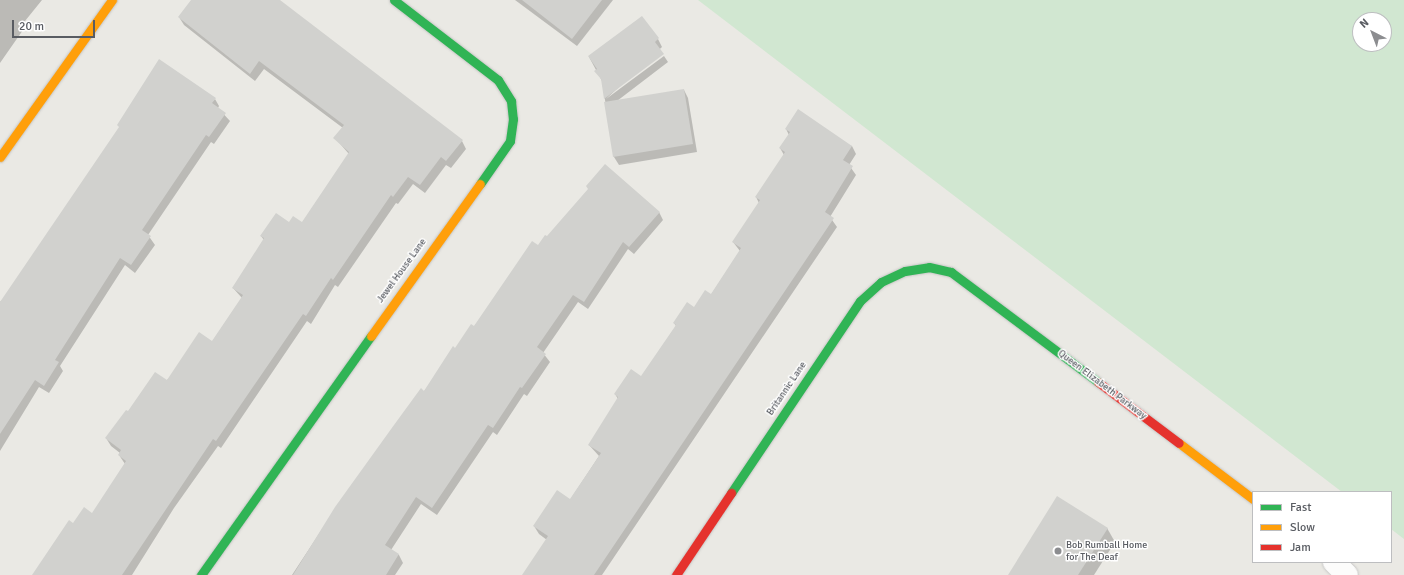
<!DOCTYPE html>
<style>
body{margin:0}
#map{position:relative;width:1404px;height:575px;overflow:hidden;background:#eae9e4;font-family:Signika,sans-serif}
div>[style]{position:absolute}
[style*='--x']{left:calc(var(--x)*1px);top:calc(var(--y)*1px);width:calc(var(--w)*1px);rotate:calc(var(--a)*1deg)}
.green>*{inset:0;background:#d1e7d1}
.shadow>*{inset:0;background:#0003}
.building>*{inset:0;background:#d1d1ce}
.roads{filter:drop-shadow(0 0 1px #c6c6c4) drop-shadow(0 0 1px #c6c6c4)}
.street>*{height:22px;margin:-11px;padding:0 11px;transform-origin:11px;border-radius:11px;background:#fcfcfb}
.fast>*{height:9px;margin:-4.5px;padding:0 4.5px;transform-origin:4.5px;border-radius:4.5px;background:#30b455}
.slow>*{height:9px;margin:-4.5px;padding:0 4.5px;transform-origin:4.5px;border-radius:4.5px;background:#ff9f0a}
.jam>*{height:9px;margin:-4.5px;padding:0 4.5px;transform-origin:4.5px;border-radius:4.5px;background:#e5322d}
.dots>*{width:11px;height:11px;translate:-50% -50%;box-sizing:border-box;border:2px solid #fff;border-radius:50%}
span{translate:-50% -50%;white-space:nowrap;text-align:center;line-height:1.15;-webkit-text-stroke:3px #fff;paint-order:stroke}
.street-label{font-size:10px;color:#595c62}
.poi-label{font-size:10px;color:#595c62}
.left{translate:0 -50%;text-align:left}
.legend{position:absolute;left:1252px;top:491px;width:140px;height:72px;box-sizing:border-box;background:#fff;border:1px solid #bdbec0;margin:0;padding:5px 7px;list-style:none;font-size:12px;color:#595c62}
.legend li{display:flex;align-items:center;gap:8px;height:20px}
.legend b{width:20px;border:1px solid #bdbec0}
.north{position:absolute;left:1352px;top:12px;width:40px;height:40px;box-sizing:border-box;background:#fff;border:1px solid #bdbec0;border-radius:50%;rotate:318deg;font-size:11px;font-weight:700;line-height:16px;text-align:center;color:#595c62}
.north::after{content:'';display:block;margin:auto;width:14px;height:18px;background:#8c8d90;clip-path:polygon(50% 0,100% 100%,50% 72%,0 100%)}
.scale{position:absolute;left:12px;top:20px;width:83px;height:18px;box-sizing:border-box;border:2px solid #595c62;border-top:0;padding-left:5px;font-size:12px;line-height:14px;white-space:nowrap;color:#595c62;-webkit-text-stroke:3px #fff;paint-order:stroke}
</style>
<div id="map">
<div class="green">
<i style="clip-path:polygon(evenodd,698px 0,1404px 0,1404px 539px,1391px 529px,1391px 492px,1342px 492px,698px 0,1360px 20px,1384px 20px,1384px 44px,1360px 44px,1360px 20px)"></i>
</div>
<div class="shadow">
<i style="clip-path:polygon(0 0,42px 0,21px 26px,23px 30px,0 63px)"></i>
<i style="clip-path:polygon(192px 0,277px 0,462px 141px,466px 149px,451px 168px,446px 165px,425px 193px,413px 184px,398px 204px,396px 203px,338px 287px,335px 285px,311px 324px,307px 321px,221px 448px,218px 446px,174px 508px,132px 575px,34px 575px,74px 524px,93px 514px,125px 464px,119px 455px,120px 453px,111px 446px,106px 438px,128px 413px,212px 342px,242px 298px,233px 288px,264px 240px,261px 236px,289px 223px,302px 223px,349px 154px,335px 138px,343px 128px,264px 69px,255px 81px,184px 25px,179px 17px)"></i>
<i style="clip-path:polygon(515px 0,613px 0,577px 46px)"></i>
<i style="clip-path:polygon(658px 39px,662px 47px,606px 99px,664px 56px,668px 62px,617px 101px,684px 90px,688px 98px,697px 152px,619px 165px,614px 157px,602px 81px,589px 57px)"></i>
<i style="clip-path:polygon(215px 99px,219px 106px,218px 108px,230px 121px,214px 144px,211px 142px,148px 235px,155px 245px,135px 273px,125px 265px,60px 366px,63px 371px,49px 393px,39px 387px,0 451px,0 302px)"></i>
<i style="clip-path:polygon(786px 129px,852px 146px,856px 154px,849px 165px,856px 175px,830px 217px,837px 227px,602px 575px,523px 575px,547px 540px,539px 534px,534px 526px,570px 500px,599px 456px,589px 445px,618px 399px,615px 394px,641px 378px,676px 326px,674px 323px,711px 295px,740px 251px,733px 242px,759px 203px,756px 197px,784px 155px,780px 148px,789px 135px)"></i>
<i style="clip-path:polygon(659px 212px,663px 220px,634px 254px,628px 249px,588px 309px,578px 302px,543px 353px,550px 362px,527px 396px,524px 394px,497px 435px,493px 432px,437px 515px,421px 504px,391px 550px,399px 555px,403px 563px,395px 575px,292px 575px,336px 508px,456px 349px,538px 247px,548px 238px)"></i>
<i style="clip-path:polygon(1107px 528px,1115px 542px,1094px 575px,1010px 575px)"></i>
</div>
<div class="building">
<i style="clip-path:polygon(191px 0,280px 0,463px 140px,446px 161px,441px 157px,420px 185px,408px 177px,393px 197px,391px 195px,333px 280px,331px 278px,306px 316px,303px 314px,216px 441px,213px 439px,122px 575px,32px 575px,69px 520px,73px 523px,84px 507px,92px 513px,126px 461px,118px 455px,121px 450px,105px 438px,126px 410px,128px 411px,155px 372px,167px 380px,199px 332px,212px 341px,243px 295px,232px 288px,264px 238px,260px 236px,276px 213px,289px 222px,293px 216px,302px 222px,349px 152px,333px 138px,344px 125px,259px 61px,250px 74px,178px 17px)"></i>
<i style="clip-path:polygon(522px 0,602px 0,572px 39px)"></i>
<i style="clip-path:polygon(642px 16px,659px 38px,655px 42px,664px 54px,604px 99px,601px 79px,594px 71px,597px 69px,588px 56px)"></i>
<i style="clip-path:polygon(159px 59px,216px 98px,212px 103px,226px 113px,209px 137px,206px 135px,142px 230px,151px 236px,131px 265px,120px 258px,55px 360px,59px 362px,44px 386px,35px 380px,0 434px,0 302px,119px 127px,117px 125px)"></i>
<i style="clip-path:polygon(684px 89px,693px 144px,613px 157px,604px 102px)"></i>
<i style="clip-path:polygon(798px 109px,852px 146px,843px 160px,853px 166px,825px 212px,834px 218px,594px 575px,522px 575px,548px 536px,533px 526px,557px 490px,570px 499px,601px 453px,588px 445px,618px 397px,614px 394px,631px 369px,641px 376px,676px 325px,673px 323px,687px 302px,694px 307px,705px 290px,711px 294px,741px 248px,732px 242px,760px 200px,755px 197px,785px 152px,779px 148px,790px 132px,785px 129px)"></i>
<i style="clip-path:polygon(605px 164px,660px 212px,629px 247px,623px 242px,584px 302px,573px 295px,537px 347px,546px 354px,522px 388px,520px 387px,493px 428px,488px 425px,432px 508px,416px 497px,385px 545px,399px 554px,386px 575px,293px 575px,335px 507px,394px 425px,421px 388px,424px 391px,453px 346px,455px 348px,471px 324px,474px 326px,532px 241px,538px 245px,545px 235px,547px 236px,588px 189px,586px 186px)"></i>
<i style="clip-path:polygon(1057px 496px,1108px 528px,1078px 575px,1008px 575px)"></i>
</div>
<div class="roads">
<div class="street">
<i style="--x:1334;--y:562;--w:18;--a:45"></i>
</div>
<div class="fast">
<i style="--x:394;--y:0;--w:131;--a:37.6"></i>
<i style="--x:498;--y:80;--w:25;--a:58"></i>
<i style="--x:511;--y:101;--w:18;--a:84"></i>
<i style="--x:513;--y:119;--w:22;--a:98"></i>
<i style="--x:510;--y:141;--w:52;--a:124.9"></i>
<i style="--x:731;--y:493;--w:231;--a:-56.1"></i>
<i style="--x:860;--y:301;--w:28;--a:-42"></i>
<i style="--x:881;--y:282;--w:26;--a:-25"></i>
<i style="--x:905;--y:271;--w:24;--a:-9"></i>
<i style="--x:929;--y:267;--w:23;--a:13"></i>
<i style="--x:951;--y:272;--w:184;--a:36.8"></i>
<i style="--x:201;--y:575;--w:293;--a:-54.6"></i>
</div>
<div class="slow">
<i style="--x:0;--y:157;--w:193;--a:-54.5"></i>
<i style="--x:371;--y:336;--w:187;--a:-54.4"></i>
<i style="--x:1179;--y:443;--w:93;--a:37.1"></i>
</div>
<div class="jam">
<i style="--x:1098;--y:382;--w:101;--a:37"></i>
<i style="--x:676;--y:575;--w:99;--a:-56.1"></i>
</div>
</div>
<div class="dots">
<i style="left:1058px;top:551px;background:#8c8d90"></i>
</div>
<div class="street-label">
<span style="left:402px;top:271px;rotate:-54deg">Jewel House Lane</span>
<span style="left:1102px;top:385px;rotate:37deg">Queen Elizabeth Parkway</span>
<span style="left:787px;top:389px;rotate:-56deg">Britannic Lane</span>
</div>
<div class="poi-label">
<span class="left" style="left:1066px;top:551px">Bob Rumball Home<br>for The Deaf</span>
</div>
<ul class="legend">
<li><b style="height:5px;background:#30b455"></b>Fast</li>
<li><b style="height:5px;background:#ff9f0a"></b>Slow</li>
<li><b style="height:5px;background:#e5322d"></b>Jam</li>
</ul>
<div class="north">N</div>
<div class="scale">20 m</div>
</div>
